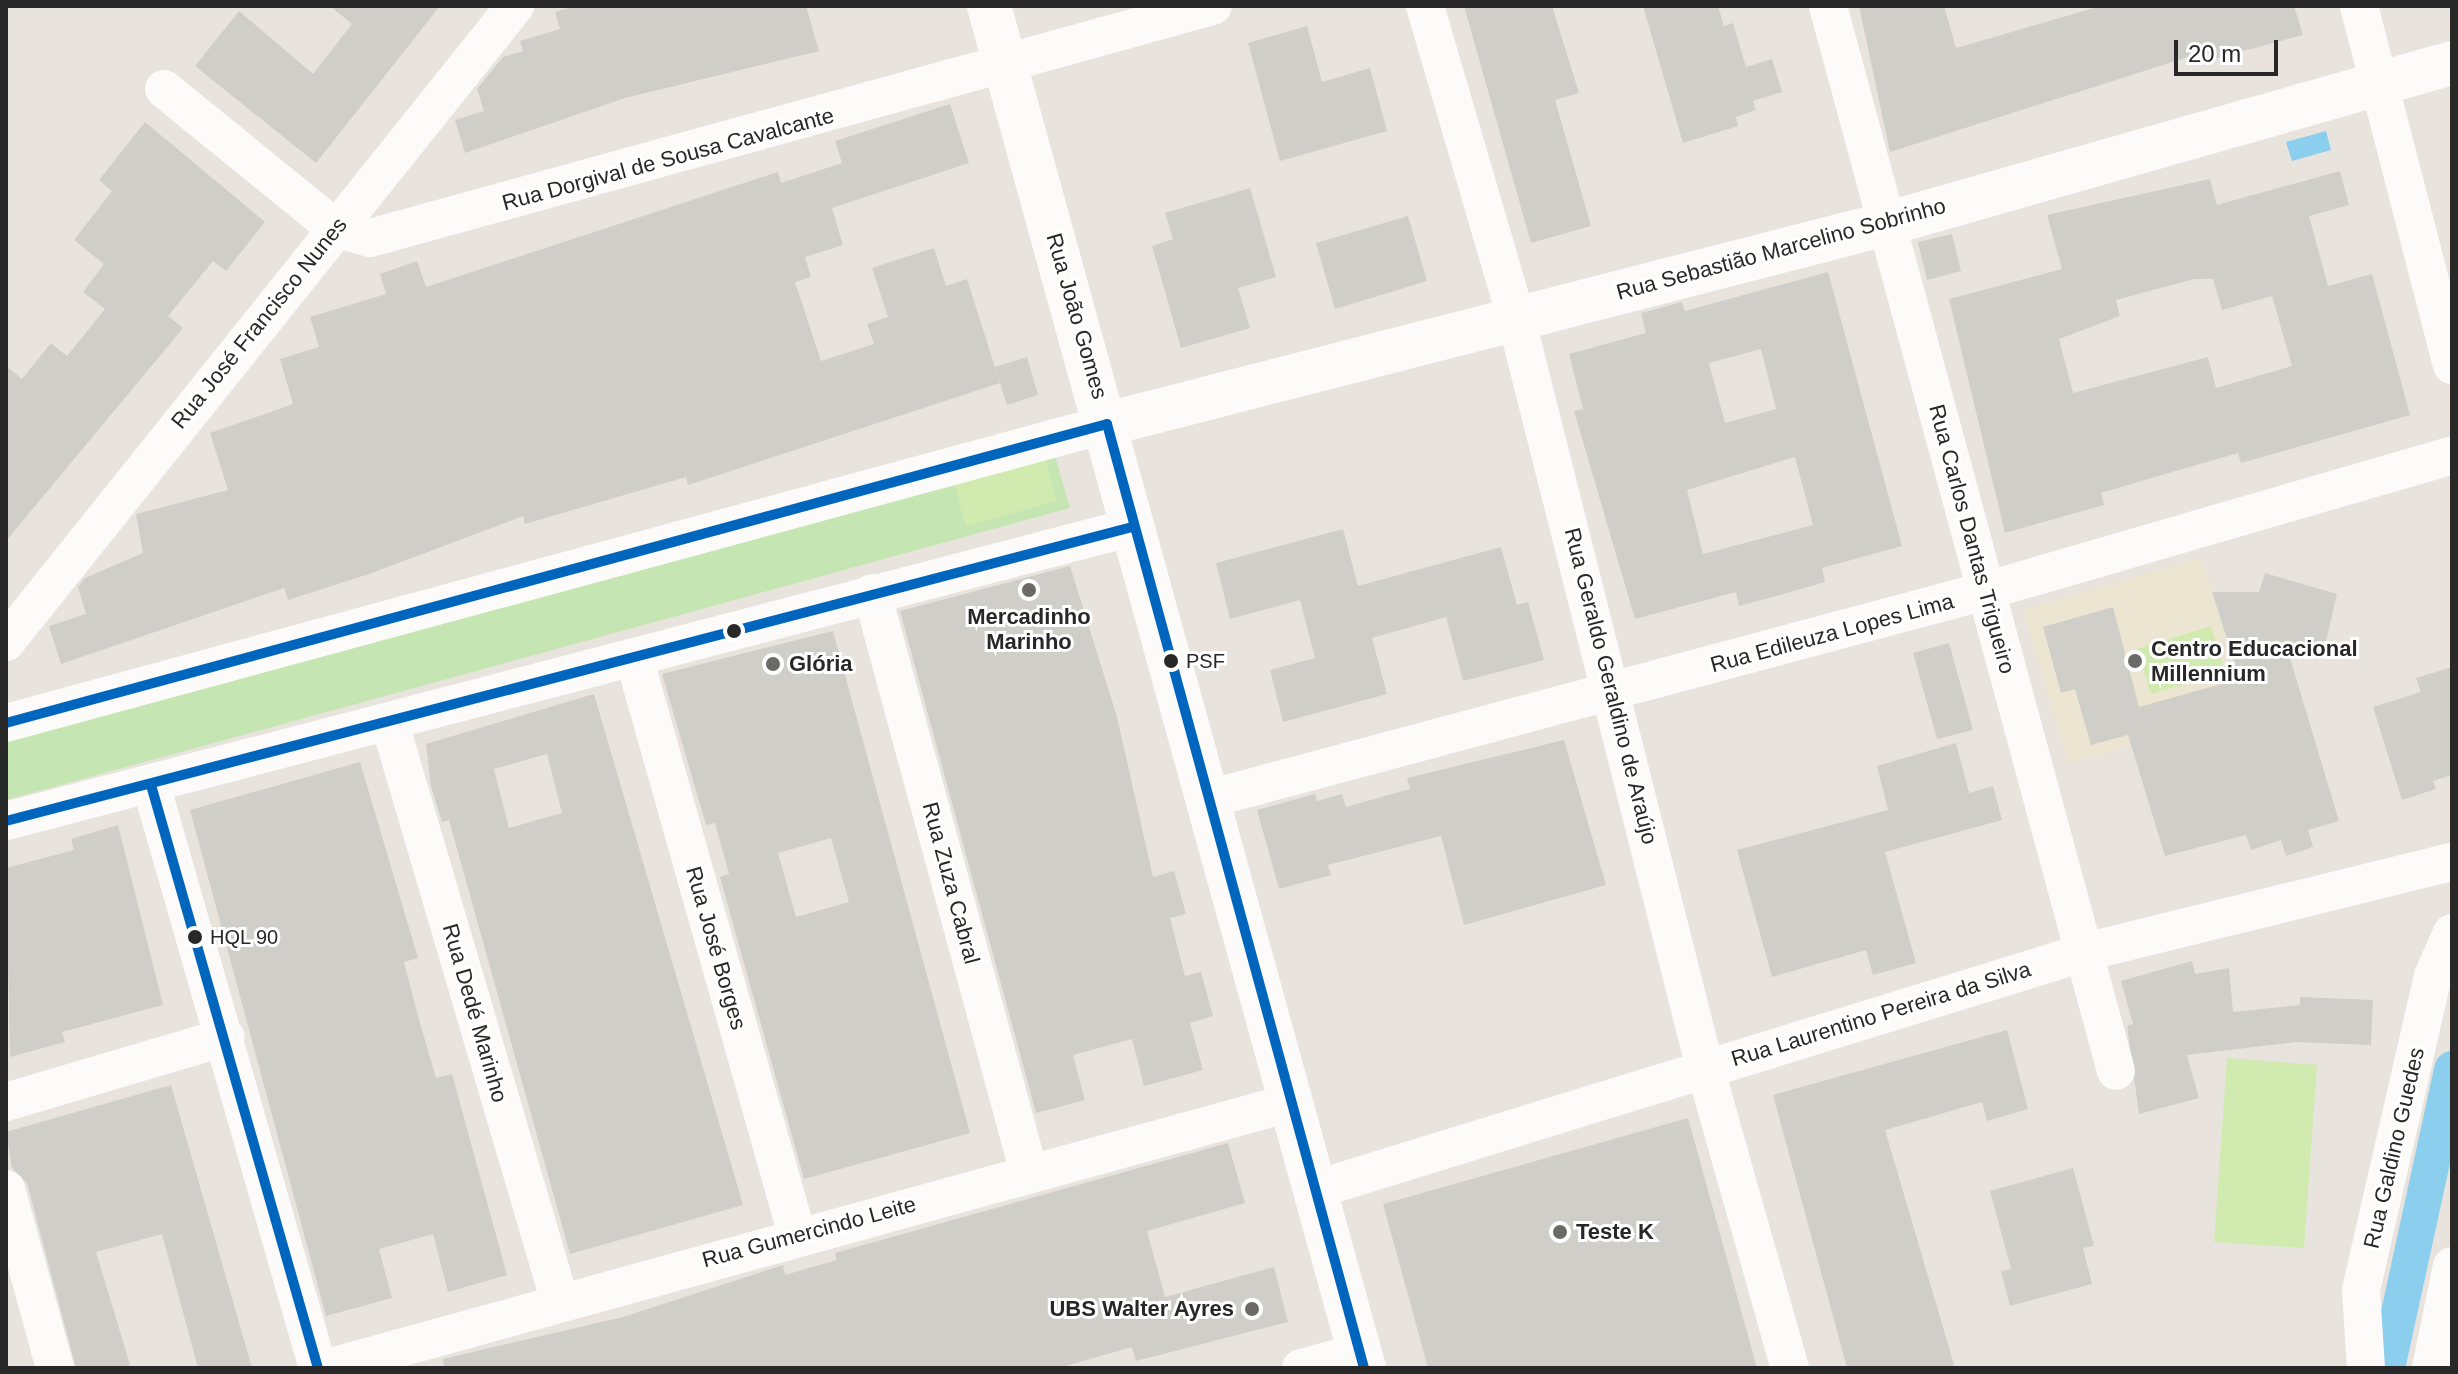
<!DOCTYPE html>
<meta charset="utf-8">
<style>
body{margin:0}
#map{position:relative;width:2458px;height:1374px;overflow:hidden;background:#e8e4dd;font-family:Helvetica,sans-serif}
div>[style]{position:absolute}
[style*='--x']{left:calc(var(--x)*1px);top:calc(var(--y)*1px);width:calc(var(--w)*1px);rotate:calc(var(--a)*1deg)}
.education>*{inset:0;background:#ece5d1}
.green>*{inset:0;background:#c5e6b3}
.pitch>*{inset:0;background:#d0eab0}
.water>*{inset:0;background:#8cceee}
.canal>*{height:36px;margin:-18px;padding:0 18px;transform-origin:18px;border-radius:18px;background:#8cceee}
.building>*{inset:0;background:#d0cec9}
.street>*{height:38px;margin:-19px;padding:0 19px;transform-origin:19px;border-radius:19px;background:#fcfbfa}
.secondary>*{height:44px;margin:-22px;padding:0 22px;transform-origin:22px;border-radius:22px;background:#fcfbfa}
.bus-1>*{height:10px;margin:-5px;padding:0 5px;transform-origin:5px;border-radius:5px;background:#0065bd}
.dots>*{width:22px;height:22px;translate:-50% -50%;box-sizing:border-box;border:4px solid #fff;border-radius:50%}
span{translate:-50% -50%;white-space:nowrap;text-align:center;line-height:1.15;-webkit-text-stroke:6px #fff;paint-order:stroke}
.bus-label{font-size:20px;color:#282828}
.left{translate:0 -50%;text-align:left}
.street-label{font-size:22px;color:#282828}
.poi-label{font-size:22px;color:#282828;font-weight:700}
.right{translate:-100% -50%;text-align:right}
.frame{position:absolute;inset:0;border:8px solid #282828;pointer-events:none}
.scale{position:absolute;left:2174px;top:40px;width:104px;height:36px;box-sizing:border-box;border:4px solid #282828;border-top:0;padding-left:10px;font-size:24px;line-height:28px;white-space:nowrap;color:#282828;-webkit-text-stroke:6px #fff;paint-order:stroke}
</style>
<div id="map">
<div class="education">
<i style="clip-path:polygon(2202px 557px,2246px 711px,2068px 764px,2023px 610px)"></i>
</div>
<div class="green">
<i style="clip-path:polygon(1051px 442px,1070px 508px,6px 800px,6px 735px)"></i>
</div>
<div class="pitch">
<i style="clip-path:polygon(1044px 454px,1057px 501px,966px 526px,953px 478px)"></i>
<i style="clip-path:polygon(2211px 626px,2225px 672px,2151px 694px,2137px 649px)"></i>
<i style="clip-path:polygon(2227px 1058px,2317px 1065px,2304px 1248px,2214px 1242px)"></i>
</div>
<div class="water">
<i style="clip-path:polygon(2326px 131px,2331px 150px,2292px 161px,2286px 142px)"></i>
</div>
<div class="canal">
<i style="--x:2387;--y:1368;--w:306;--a:-77.7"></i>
</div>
<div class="building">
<i style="clip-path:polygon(330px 6px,440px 6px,316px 163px,195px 66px,239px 11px,313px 74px,352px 24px)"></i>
<i style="clip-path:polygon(576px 6px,806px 6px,819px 51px,625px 98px,465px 153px,455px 120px,484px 111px,477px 89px,503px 57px,523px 51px,520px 41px,560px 29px,555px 12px)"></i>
<i style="clip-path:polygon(1464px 6px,1552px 6px,1579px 93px,1555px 100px,1591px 226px,1531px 243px)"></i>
<i style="clip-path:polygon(1643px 6px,1718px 6px,1724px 26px,1733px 23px,1746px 67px,1772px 59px,1782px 92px,1753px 101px,1756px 110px,1736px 117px,1738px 126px,1683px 143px)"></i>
<i style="clip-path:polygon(1859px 6px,1944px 6px,1956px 48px,2101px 6px,2294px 6px,2303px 35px,2210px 60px,2207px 51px,1890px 152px)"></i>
<i style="clip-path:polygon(1307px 26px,1322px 82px,1370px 68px,1387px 131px,1280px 161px,1248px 43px)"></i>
<i style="clip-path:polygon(950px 104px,969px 163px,832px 208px,843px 245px,805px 257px,811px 277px,795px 282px,821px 361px,874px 344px,867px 324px,888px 317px,872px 268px,934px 248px,946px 286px,967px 279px,1000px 383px,688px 485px,686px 477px,525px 524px,523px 516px,369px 574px,288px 600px,284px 588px,61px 664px,49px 626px,86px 614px,78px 587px,85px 578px,143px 553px,136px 514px,228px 490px,210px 433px,293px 404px,280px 359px,319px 347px,310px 317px,386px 294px,380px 274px,417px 261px,426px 287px,778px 172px,781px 183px,842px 163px,835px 141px)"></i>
<i style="clip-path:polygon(145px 122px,265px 222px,226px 271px,213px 261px,168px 316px,183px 328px,6px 541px,6px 366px,22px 379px,51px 343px,67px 356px,105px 309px,83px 292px,104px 264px,74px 240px,112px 191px,99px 180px)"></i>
<i style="clip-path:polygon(evenodd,2340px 171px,2349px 205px,2309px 216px,2328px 286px,2372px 274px,2410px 415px,2241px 463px,2238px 453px,2155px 477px,2101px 493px,2104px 505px,2005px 533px,1949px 299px,2062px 269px,2047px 215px,2210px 179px,2217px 205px,2340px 171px,2194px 279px,2213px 279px,2222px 310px,2272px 296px,2292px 366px,2216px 388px,2208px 357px,2073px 393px,2059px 339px,2120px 316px,2116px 300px,2194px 279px)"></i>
<i style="clip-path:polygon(1250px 188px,1276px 277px,1238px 288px,1250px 328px,1181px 348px,1152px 246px,1173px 239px,1165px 213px)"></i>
<i style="clip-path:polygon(1408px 216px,1427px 281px,1335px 309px,1316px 243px)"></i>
<i style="clip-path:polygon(1952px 234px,1961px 271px,1927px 280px,1918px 242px)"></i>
<i style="clip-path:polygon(evenodd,1828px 272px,1902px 546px,1822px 568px,1825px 582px,1787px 593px,1739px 606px,1736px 592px,1635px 619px,1574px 411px,1583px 409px,1569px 354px,1646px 333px,1641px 313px,1682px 302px,1685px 311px,1828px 272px,1761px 349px,1776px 409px,1725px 423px,1709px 363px,1761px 349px,1828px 272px,1795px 457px,1813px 525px,1703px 554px,1687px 490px,1795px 457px)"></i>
<i style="clip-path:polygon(1027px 357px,1038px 395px,1007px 405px,995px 367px)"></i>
<i style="clip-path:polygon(1343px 529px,1358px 586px,1501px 547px,1517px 605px,1528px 602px,1544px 660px,1463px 681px,1446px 617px,1372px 638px,1387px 694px,1283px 722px,1270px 670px,1315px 658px,1300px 600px,1230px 619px,1216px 563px)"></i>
<i style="clip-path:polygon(1070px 566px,1117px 717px,1153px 877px,1174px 871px,1186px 914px,1170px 918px,1185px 976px,1201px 972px,1213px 1016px,1190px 1023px,1203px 1070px,1144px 1086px,1132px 1039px,1073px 1055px,1085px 1100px,1036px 1113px,900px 611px)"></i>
<i style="clip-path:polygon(2265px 573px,2337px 594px,2325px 646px,2290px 658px,2339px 821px,2308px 830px,2313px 847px,2286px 856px,2281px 840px,2251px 850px,2246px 835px,2165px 856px,2128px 735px,2091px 745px,2075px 689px,2061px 693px,2043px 627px,2113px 607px,2139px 707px,2240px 679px,2212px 592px,2259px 592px)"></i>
<i style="clip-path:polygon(evenodd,833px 631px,970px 1133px,804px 1179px,720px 877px,729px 874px,715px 823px,706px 825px,662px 674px,833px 631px,831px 838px,849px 902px,796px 917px,778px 853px,831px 838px)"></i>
<i style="clip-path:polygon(1949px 643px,1973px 730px,1937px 739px,1913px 653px)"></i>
<i style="clip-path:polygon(2452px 667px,2452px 775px,2433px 781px,2436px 789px,2402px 800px,2373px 707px,2421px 692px,2416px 678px)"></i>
<i style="clip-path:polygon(evenodd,594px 694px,743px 1205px,570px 1254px,449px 820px,442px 822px,431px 786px,426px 744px,594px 694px,547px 754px,562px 813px,509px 828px,494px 769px,547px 754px)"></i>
<i style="clip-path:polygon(1564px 740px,1606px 885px,1464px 925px,1441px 836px,1328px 865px,1331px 875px,1279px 889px,1257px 810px,1315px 794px,1317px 801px,1342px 794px,1346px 807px,1410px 789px,1407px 778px)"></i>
<i style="clip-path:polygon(1956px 743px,1969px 793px,1993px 786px,2002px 820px,1885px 852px,1916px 963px,1873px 975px,1866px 950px,1772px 977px,1737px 850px,1888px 810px,1877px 766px)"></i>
<i style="clip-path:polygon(360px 762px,418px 958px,404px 962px,418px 1016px,436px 1078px,452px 1074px,507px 1275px,448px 1292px,433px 1234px,379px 1249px,392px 1298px,326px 1316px,190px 810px)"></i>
<i style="clip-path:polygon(118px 825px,163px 1005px,62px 1032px,65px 1042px,10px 1057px,6px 868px,74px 850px,71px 839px)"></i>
<i style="clip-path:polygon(2192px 961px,2195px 974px,2229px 968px,2233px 1012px,2300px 1005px,2300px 997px,2373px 1000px,2371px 1045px,2296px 1042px,2187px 1055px,2199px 1098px,2139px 1114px,2127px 1026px,2133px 1024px,2121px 981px)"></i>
<i style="clip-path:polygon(2007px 1030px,2028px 1109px,1987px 1121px,1982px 1102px,1885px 1130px,1955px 1368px,1847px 1368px,1773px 1095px)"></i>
<i style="clip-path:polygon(171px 1085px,252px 1368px,198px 1368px,162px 1234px,96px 1252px,131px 1368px,76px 1368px,27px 1183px,12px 1168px,6px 1132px)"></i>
<i style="clip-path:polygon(1688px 1118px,1757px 1368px,1428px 1368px,1383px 1204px)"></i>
<i style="clip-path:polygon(1228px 1143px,1245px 1203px,1147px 1231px,1165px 1297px,1274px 1267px,1288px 1322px,1136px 1361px,1132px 1347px,1059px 1368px,444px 1368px,443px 1359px,623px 1317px,783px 1265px,785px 1275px,837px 1260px,835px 1253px)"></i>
<i style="clip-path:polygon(2073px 1168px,2094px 1246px,2083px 1248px,2092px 1284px,2010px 1306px,2001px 1271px,2011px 1269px,1990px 1191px)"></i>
</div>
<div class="street">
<i style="--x:1425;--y:6;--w:325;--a:73.7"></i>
<i style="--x:1516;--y:318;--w:773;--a:75.86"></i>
<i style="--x:1705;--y:1068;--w:312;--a:74.2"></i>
<i style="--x:1828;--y:6;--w:1103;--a:74.87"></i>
<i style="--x:2359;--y:6;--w:371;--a:75.5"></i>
<i style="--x:164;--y:89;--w:220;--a:39.1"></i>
<i style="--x:335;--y:228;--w:36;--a:16"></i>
<i style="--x:370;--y:238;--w:874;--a:-15.39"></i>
<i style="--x:872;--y:593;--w:601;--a:74.85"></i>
<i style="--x:6;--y:642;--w:815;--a:-51.33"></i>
<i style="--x:635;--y:661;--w:596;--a:74.24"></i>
<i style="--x:6;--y:723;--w:1141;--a:-15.19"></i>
<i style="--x:390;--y:724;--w:602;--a:73.61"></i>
<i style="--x:151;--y:785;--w:606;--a:74.02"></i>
<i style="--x:1208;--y:799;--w:804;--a:-14.99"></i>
<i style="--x:1985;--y:591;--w:486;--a:-16.2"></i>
<i style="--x:6;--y:821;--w:1164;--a:-14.63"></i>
<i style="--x:6;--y:1102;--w:229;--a:-16.5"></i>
<i style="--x:6;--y:1189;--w:186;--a:74.7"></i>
<i style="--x:1317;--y:1189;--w:808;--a:-17.13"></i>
<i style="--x:2089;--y:951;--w:374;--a:-13.8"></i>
<i style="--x:327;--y:1368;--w:1002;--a:-15.4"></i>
<i style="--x:1301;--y:1368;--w:61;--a:-15.2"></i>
<i style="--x:2366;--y:1368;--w:78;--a:-93.7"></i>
<i style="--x:2361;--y:1290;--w:322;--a:-77.1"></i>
<i style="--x:2433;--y:976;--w:47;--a:-66.2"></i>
<i style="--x:2431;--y:1368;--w:104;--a:-78.4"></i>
</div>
<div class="secondary">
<i style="--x:989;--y:6;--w:1413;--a:74.61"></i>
<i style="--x:1107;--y:424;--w:804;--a:-14.4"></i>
<i style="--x:1886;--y:224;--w:588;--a:-15.88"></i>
</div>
<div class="bus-1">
<i style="--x:6;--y:723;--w:1141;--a:-15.19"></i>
<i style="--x:1107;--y:424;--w:978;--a:74.77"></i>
<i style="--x:151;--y:785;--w:606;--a:74.02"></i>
<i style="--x:6;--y:821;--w:1164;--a:-14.63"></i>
</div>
<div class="dots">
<i style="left:1029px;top:590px;background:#6b6a67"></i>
<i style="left:734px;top:631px;background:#282828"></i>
<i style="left:1171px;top:661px;background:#282828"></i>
<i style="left:2135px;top:661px;background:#6b6a67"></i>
<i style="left:773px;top:664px;background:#6b6a67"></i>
<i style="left:195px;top:937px;background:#282828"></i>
<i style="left:1560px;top:1232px;background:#6b6a67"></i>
<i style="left:1252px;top:1309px;background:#6b6a67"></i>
</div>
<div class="bus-label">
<span class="left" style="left:1186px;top:661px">PSF</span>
<span class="left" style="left:210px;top:937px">HQL 90</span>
</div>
<div class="street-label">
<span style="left:668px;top:159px;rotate:-15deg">Rua Dorgival de Sousa Cavalcante</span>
<span style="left:1781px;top:249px;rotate:-15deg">Rua Sebastião Marcelino Sobrinho</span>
<span style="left:1077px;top:316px;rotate:74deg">Rua João Gomes</span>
<span style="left:259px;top:323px;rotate:-51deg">Rua José Francisco Nunes</span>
<span style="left:1972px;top:539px;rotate:75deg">Rua Carlos Dantas Trigueiro</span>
<span style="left:1832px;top:633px;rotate:-15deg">Rua Edileuza Lopes Lima</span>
<span style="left:1611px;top:686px;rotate:76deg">Rua Geraldo Geraldino de Araújo</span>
<span style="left:951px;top:883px;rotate:75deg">Rua Zuza Cabral</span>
<span style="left:716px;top:948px;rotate:74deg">Rua José Borges</span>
<span style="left:475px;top:1013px;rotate:74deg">Rua Dedé Marinho</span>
<span style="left:1881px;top:1014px;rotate:-17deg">Rua Laurentino Pereira da Silva</span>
<span style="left:2394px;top:1148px;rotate:-77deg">Rua Galdino Guedes</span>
<span style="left:809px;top:1232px;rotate:-15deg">Rua Gumercindo Leite</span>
</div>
<div class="poi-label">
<span style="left:1029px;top:629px">Mercadinho<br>Marinho</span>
<span class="left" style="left:2151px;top:661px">Centro Educacional<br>Millennium</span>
<span class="left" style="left:789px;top:664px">Glória</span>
<span class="left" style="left:1576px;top:1232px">Teste K</span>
<span class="right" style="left:1234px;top:1309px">UBS Walter Ayres</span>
</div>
<div class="frame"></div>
<div class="scale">20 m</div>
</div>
